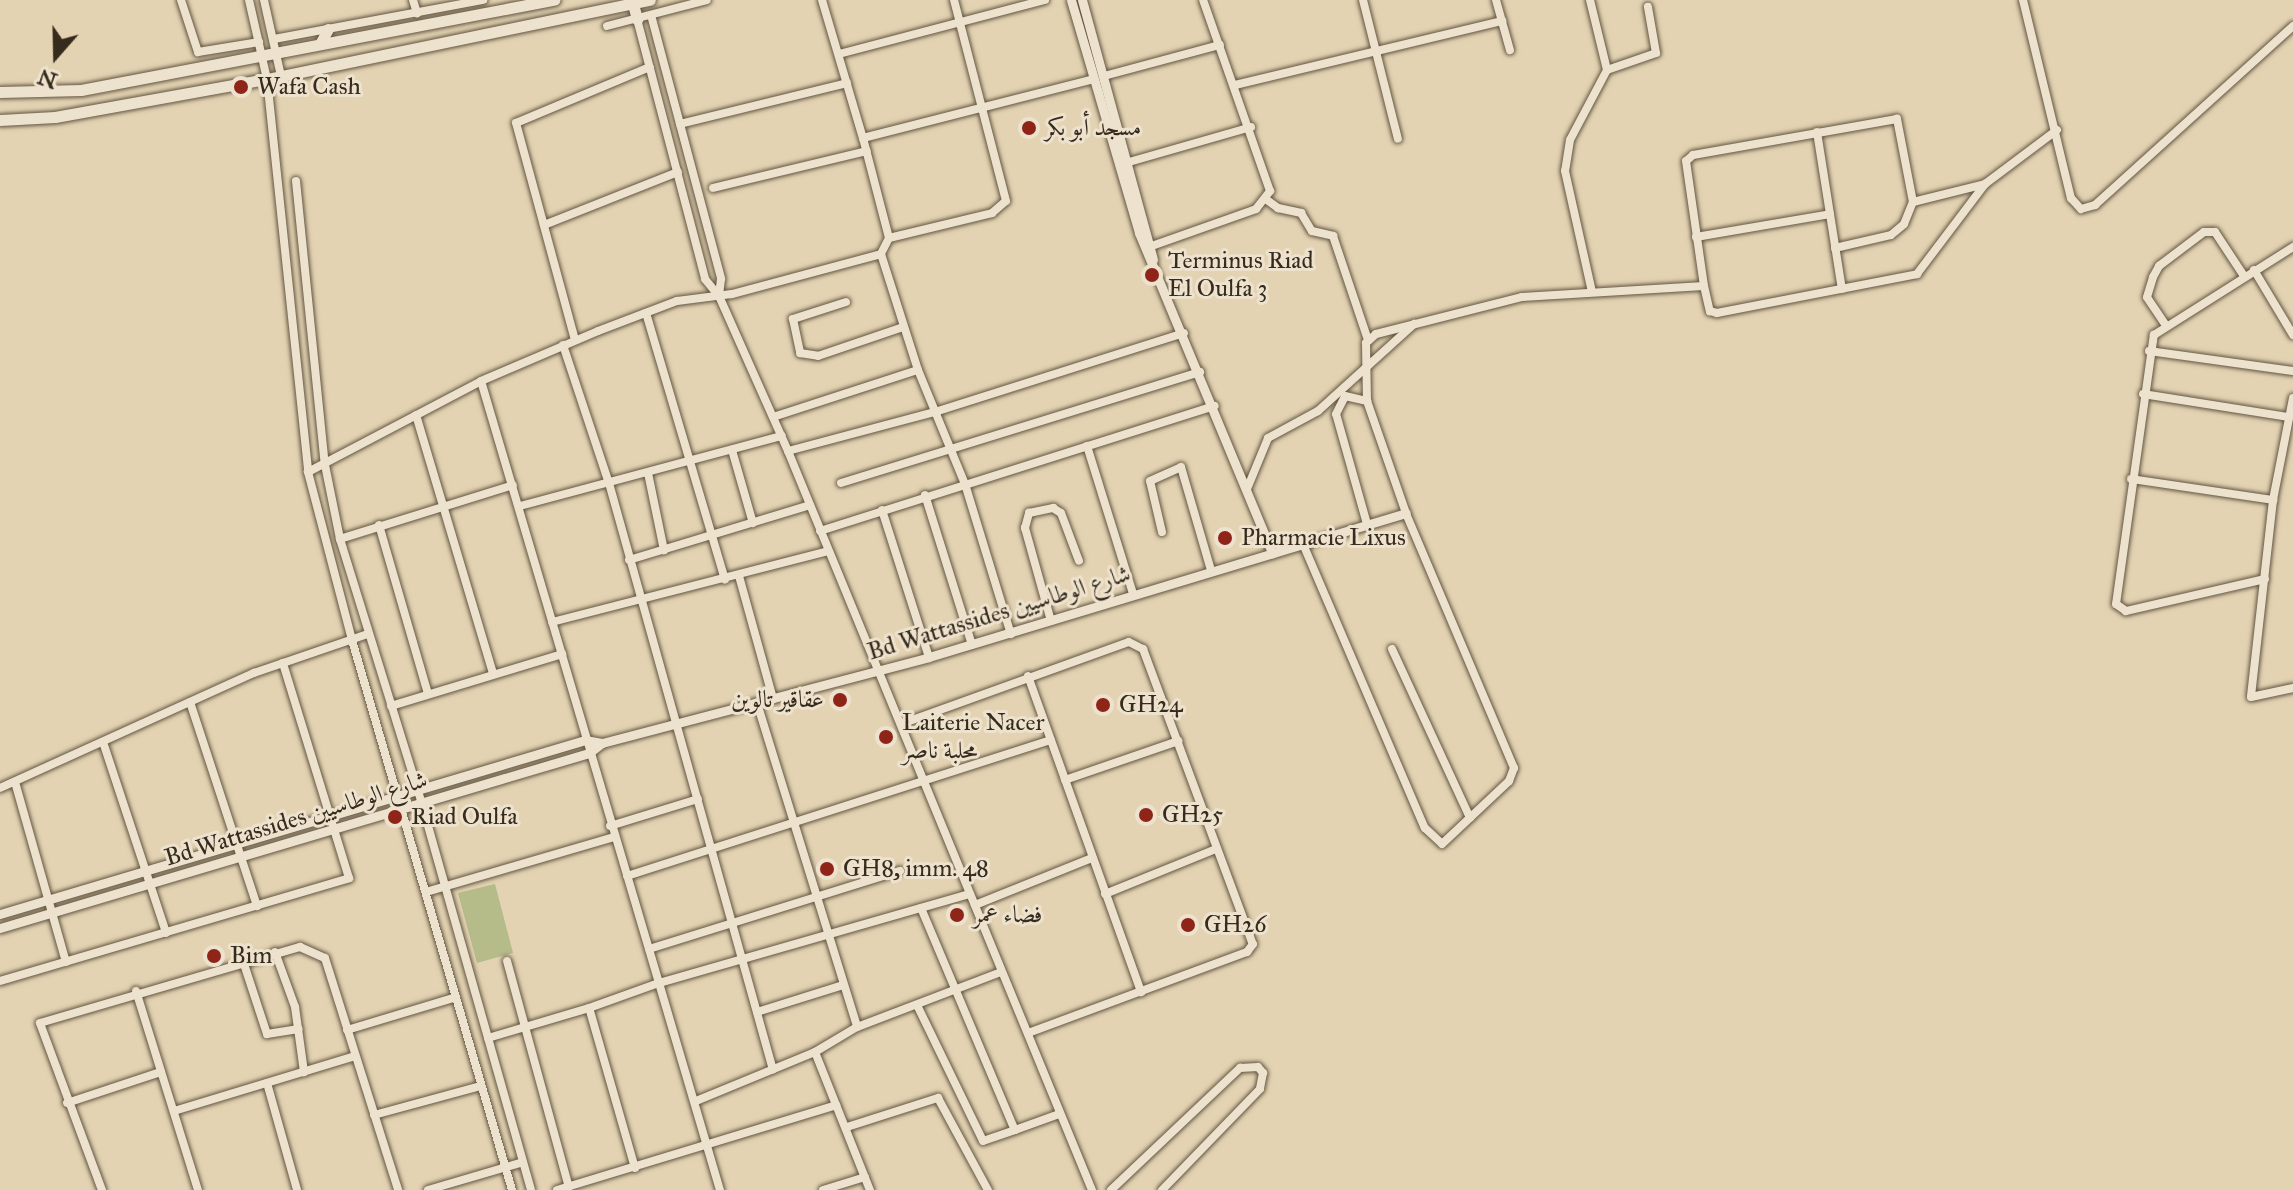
<!DOCTYPE html>
<meta charset="utf-8">
<style>
body{margin:0}
#map{position:relative;width:2293px;height:1190px;overflow:hidden;background:#e3d3b2;font-family:"IM FELL Great Primer",Amiri,serif}
div>[style]{position:absolute}
[style*='--x']{left:calc(var(--x)*1px);top:calc(var(--y)*1px);width:calc(var(--w)*1px);rotate:calc(var(--a)*1deg)}
.green>*{inset:0;background:#b6bb8a}
.roads{filter:drop-shadow(0 0 2px #625542) drop-shadow(0 0 2px #625542)}
.minor>*{height:8px;margin:-4px;padding:0 4px;transform-origin:4px;border-radius:4px;background:#ede2cd}
.tertiary>*{height:9px;margin:-4.5px;padding:0 4.5px;transform-origin:4.5px;border-radius:4.5px;background:#ede2cd}
.secondary>*{height:11px;margin:-5.5px;padding:0 5.5px;transform-origin:5.5px;border-radius:5.5px;background:#ede2cd}
.dots>*{width:22px;height:22px;translate:-50% -50%;box-sizing:border-box;border:4px solid #ede2cd;border-radius:50%}
span{translate:-50% -50%;white-space:nowrap;text-align:center;line-height:1.15;-webkit-text-stroke:6px #ede2cd;paint-order:stroke}
.poi-label{font-size:24px;color:#372b1d}
.left{translate:0 -50%;text-align:left}
.right{translate:-100% -50%;text-align:right}
.street-label{font-size:24px;color:#372b1d}
.north{position:absolute;left:16px;top:16px;width:80px;height:80px;-webkit-text-stroke:6px #ede2cd;paint-order:stroke;rotate:200deg;font-size:22px;font-weight:700;line-height:32px;text-align:center;color:#372b1d}
.north::after{content:'';display:block;margin:auto;width:28px;height:36px;background:#372b1d;clip-path:polygon(50% 0,100% 100%,50% 72%,0 100%)}
</style>
<div id="map">
<div class="green">
<div style="clip-path:polygon(495px 884px,513px 953px,477px 963px,458px 893px)"></div>
</div>
<div class="roads">
<div class="minor">
<div style="--x:181;--y:0;--w:55;--a:71.9"></div>
<div style="--x:198;--y:52;--w:62;--a:-9.3"></div>
<div style="--x:249;--y:0;--w:81;--a:77.2"></div>
<div style="--x:267;--y:79;--w:395;--a:84"></div>
<div style="--x:308;--y:472;--w:174;--a:75.3"></div>
<div style="--x:352;--y:640;--w:573;--a:73.78"></div>
<div style="--x:264;--y:0;--w:78;--a:77.4"></div>
<div style="--x:413;--y:0;--w:14;--a:73"></div>
<div style="--x:822;--y:0;--w:144;--a:73.5"></div>
<div style="--x:863;--y:138;--w:238;--a:-14.3"></div>
<div style="--x:1363;--y:0;--w:143;--a:75.9"></div>
<div style="--x:1496;--y:0;--w:52;--a:74.4"></div>
<div style="--x:1590;--y:0;--w:72;--a:76.3"></div>
<div style="--x:1607;--y:70;--w:79;--a:117.9"></div>
<div style="--x:1570;--y:140;--w:31;--a:99"></div>
<div style="--x:1565;--y:171;--w:124;--a:77.4"></div>
<div style="--x:2023;--y:0;--w:204;--a:76.4"></div>
<div style="--x:2071;--y:198;--w:15;--a:48"></div>
<div style="--x:2081;--y:209;--w:15;--a:-16"></div>
<div style="--x:2095;--y:205;--w:267;--a:-42.1"></div>
<div style="--x:651;--y:15;--w:273;--a:75.1"></div>
<div style="--x:721;--y:279;--w:17;--a:97"></div>
<div style="--x:637;--y:19;--w:269;--a:75.3"></div>
<div style="--x:705;--y:279;--w:22;--a:51"></div>
<div style="--x:719;--y:296;--w:170;--a:66"></div>
<div style="--x:788;--y:451;--w:799;--a:67.64"></div>
<div style="--x:607;--y:26;--w:103;--a:-14.6"></div>
<div style="--x:274;--y:39;--w:213;--a:-10.6"></div>
<div style="--x:839;--y:54;--w:213;--a:-14.7"></div>
<div style="--x:1607;--y:70;--w:52;--a:-19.1"></div>
<div style="--x:1656;--y:53;--w:47;--a:-99.9"></div>
<div style="--x:1104;--y:76;--w:120;--a:-15"></div>
<div style="--x:1235;--y:85;--w:275;--a:-13.5"></div>
<div style="--x:680;--y:124;--w:172;--a:-13.8"></div>
<div style="--x:1817;--y:132;--w:159;--a:81"></div>
<div style="--x:863;--y:138;--w:103;--a:75.4"></div>
<div style="--x:889;--y:238;--w:18;--a:117"></div>
<div style="--x:881;--y:254;--w:122;--a:72.3"></div>
<div style="--x:918;--y:370;--w:123;--a:67.6"></div>
<div style="--x:965;--y:484;--w:157;--a:73"></div>
<div style="--x:1129;--y:162;--w:127;--a:-16"></div>
<div style="--x:296;--y:181;--w:285;--a:84.2"></div>
<div style="--x:325;--y:465;--w:76;--a:78.5"></div>
<div style="--x:340;--y:539;--w:274;--a:72.8"></div>
<div style="--x:421;--y:801;--w:404;--a:74.2"></div>
<div style="--x:713;--y:188;--w:158;--a:-13.5"></div>
<div style="--x:1267;--y:200;--w:14;--a:36"></div>
<div style="--x:1278;--y:208;--w:24;--a:12"></div>
<div style="--x:1301;--y:213;--w:21;--a:59"></div>
<div style="--x:1312;--y:231;--w:22;--a:13"></div>
<div style="--x:1333;--y:236;--w:110;--a:71.4"></div>
<div style="--x:1913;--y:202;--w:74;--a:-14"></div>
<div style="--x:1985;--y:184;--w:90;--a:-36.9"></div>
<div style="--x:544;--y:225;--w:144;--a:-21.6"></div>
<div style="--x:1696;--y:237;--w:136;--a:-9.7"></div>
<div style="--x:889;--y:238;--w:106;--a:-13.6"></div>
<div style="--x:992;--y:213;--w:18;--a:-41"></div>
<div style="--x:1006;--y:201;--w:208;--a:-104.5"></div>
<div style="--x:1146;--y:248;--w:117;--a:-19.5"></div>
<div style="--x:1256;--y:209;--w:23;--a:-52"></div>
<div style="--x:1270;--y:191;--w:202;--a:-109.3"></div>
<div style="--x:1835;--y:248;--w:57;--a:-13.1"></div>
<div style="--x:1891;--y:235;--w:17;--a:-40"></div>
<div style="--x:1904;--y:224;--w:24;--a:-68"></div>
<div style="--x:1913;--y:202;--w:85;--a:-100.9"></div>
<div style="--x:1897;--y:119;--w:207;--a:170"></div>
<div style="--x:1693;--y:155;--w:9;--a:139"></div>
<div style="--x:1686;--y:161;--w:126;--a:81.8"></div>
<div style="--x:1704;--y:286;--w:26;--a:77"></div>
<div style="--x:1710;--y:311;--w:7;--a:16"></div>
<div style="--x:1717;--y:313;--w:204;--a:-11"></div>
<div style="--x:1917;--y:274;--w:113;--a:-52.9"></div>
<div style="--x:2254;--y:270;--w:76;--a:59"></div>
<div style="--x:846;--y:302;--w:56;--a:162.2"></div>
<div style="--x:793;--y:319;--w:35;--a:78"></div>
<div style="--x:800;--y:353;--w:18;--a:9"></div>
<div style="--x:818;--y:356;--w:90;--a:-18.8"></div>
<div style="--x:646;--y:313;--w:278;--a:73.5"></div>
<div style="--x:2165;--y:324;--w:32;--a:-124"></div>
<div style="--x:2147;--y:297;--w:21;--a:-73"></div>
<div style="--x:2153;--y:277;--w:13;--a:-61"></div>
<div style="--x:2159;--y:266;--w:56;--a:-37.1"></div>
<div style="--x:2204;--y:232;--w:11;--a:0"></div>
<div style="--x:2215;--y:232;--w:53;--a:56.6"></div>
<div style="--x:575;--y:340;--w:225;--a:-105.2"></div>
<div style="--x:516;--y:123;--w:145;--a:-22.7"></div>
<div style="--x:563;--y:345;--w:145;--a:71.6"></div>
<div style="--x:609;--y:483;--w:609;--a:74.39"></div>
<div style="--x:2149;--y:351;--w:145;--a:7.9"></div>
<div style="--x:481;--y:381;--w:628;--a:73.53"></div>
<div style="--x:659;--y:983;--w:323;--a:-16"></div>
<div style="--x:2143;--y:394;--w:148;--a:9"></div>
<div style="--x:2293;--y:398;--w:104;--a:101.1"></div>
<div style="--x:2273;--y:500;--w:198;--a:96.4"></div>
<div style="--x:2251;--y:697;--w:43;--a:-12.1"></div>
<div style="--x:416;--y:415;--w:270;--a:73.4"></div>
<div style="--x:773;--y:417;--w:152;--a:-18"></div>
<div style="--x:1087;--y:446;--w:155;--a:72.7"></div>
<div style="--x:732;--y:450;--w:76;--a:74"></div>
<div style="--x:788;--y:451;--w:155;--a:-14.9"></div>
<div style="--x:938;--y:411;--w:258;--a:-17.6"></div>
<div style="--x:308;--y:472;--w:195;--a:-27.7"></div>
<div style="--x:481;--y:381;--w:127;--a:-23.1"></div>
<div style="--x:598;--y:331;--w:85;--a:-20.8"></div>
<div style="--x:677;--y:301;--w:55;--a:-7.3"></div>
<div style="--x:732;--y:294;--w:154;--a:-15"></div>
<div style="--x:648;--y:473;--w:79;--a:78.3"></div>
<div style="--x:2131;--y:479;--w:144;--a:8.4"></div>
<div style="--x:841;--y:483;--w:376;--a:-17.2"></div>
<div style="--x:1247;--y:489;--w:55;--a:-67.6"></div>
<div style="--x:1268;--y:438;--w:57;--a:-28.4"></div>
<div style="--x:1318;--y:411;--w:130;--a:-42.2"></div>
<div style="--x:925;--y:495;--w:157;--a:72.6"></div>
<div style="--x:520;--y:506;--w:271;--a:-15"></div>
<div style="--x:882;--y:510;--w:154;--a:72.3"></div>
<div style="--x:1367;--y:524;--w:114;--a:-105.7"></div>
<div style="--x:1336;--y:414;--w:20;--a:-63"></div>
<div style="--x:1345;--y:396;--w:23;--a:13"></div>
<div style="--x:379;--y:525;--w:176;--a:73.8"></div>
<div style="--x:820;--y:531;--w:414;--a:-17.6"></div>
<div style="--x:1162;--y:532;--w:52;--a:-103.2"></div>
<div style="--x:1150;--y:481;--w:34;--a:-24"></div>
<div style="--x:1181;--y:467;--w:107;--a:73.8"></div>
<div style="--x:340;--y:539;--w:181;--a:-17.3"></div>
<div style="--x:1303;--y:544;--w:309;--a:66.8"></div>
<div style="--x:1425;--y:828;--w:23;--a:43"></div>
<div style="--x:1442;--y:844;--w:92;--a:-43.2"></div>
<div style="--x:1509;--y:781;--w:14;--a:-69"></div>
<div style="--x:1514;--y:768;--w:277;--a:-113"></div>
<div style="--x:1406;--y:513;--w:119;--a:-109.2"></div>
<div style="--x:1367;--y:401;--w:58;--a:-91"></div>
<div style="--x:1366;--y:343;--w:13;--a:-42"></div>
<div style="--x:1376;--y:334;--w:151;--a:-14.2"></div>
<div style="--x:1522;--y:297;--w:182;--a:-3.5"></div>
<div style="--x:629;--y:560;--w:189;--a:-16.9"></div>
<div style="--x:739;--y:576;--w:128;--a:74.5"></div>
<div style="--x:2265;--y:579;--w:143;--a:167"></div>
<div style="--x:2126;--y:611;--w:12;--a:-145"></div>
<div style="--x:2116;--y:604;--w:272;--a:-82"></div>
<div style="--x:2154;--y:335;--w:165;--a:-32.3"></div>
<div style="--x:1051;--y:621;--w:97;--a:-105.6"></div>
<div style="--x:1025;--y:528;--w:16;--a:-75"></div>
<div style="--x:1029;--y:513;--w:25;--a:-12"></div>
<div style="--x:1053;--y:508;--w:9;--a:32"></div>
<div style="--x:1061;--y:513;--w:51;--a:69.4"></div>
<div style="--x:552;--y:622;--w:285;--a:-14.4"></div>
<div style="--x:1392;--y:649;--w:186;--a:65.2"></div>
<div style="--x:1028;--y:676;--w:336;--a:70.3"></div>
<div style="--x:190;--y:702;--w:215;--a:71.8"></div>
<div style="--x:757;--y:703;--w:339;--a:72.8"></div>
<div style="--x:391;--y:706;--w:179;--a:-16.9"></div>
<div style="--x:901;--y:724;--w:242;--a:-19.8"></div>
<div style="--x:1129;--y:642;--w:16;--a:27"></div>
<div style="--x:1143;--y:649;--w:315;--a:69.6"></div>
<div style="--x:1253;--y:944;--w:10;--a:127"></div>
<div style="--x:1247;--y:952;--w:233;--a:159.7"></div>
<div style="--x:103;--y:742;--w:201;--a:71.7"></div>
<div style="--x:1065;--y:780;--w:120;--a:-19"></div>
<div style="--x:15;--y:782;--w:187;--a:74.2"></div>
<div style="--x:0;--y:788;--w:279;--a:-24.4"></div>
<div style="--x:254;--y:673;--w:120;--a:-18.9"></div>
<div style="--x:610;--y:826;--w:92;--a:-17.1"></div>
<div style="--x:627;--y:876;--w:445;--a:-17.8"></div>
<div style="--x:426;--y:892;--w:196;--a:-16.3"></div>
<div style="--x:1105;--y:894;--w:120;--a:-22.1"></div>
<div style="--x:975;--y:905;--w:126;--a:-21.9"></div>
<div style="--x:921;--y:908;--w:241;--a:67.1"></div>
<div style="--x:1015;--y:1130;--w:47;--a:-20"></div>
<div style="--x:649;--y:949;--w:263;--a:-17.3"></div>
<div style="--x:275;--y:952;--w:59;--a:70"></div>
<div style="--x:295;--y:1007;--w:66;--a:82.1"></div>
<div style="--x:243;--y:961;--w:77;--a:71.8"></div>
<div style="--x:267;--y:1034;--w:32;--a:-9"></div>
<div style="--x:507;--y:961;--w:234;--a:74.7"></div>
<div style="--x:0;--y:981;--w:364;--a:-16.4"></div>
<div style="--x:349;--y:878;--w:225;--a:-107.1"></div>
<div style="--x:136;--y:991;--w:208;--a:72.7"></div>
<div style="--x:917;--y:1005;--w:151;--a:64.1"></div>
<div style="--x:983;--y:1141;--w:34;--a:-19"></div>
<div style="--x:757;--y:1012;--w:90;--a:-17.4"></div>
<div style="--x:347;--y:1030;--w:114;--a:-16.8"></div>
<div style="--x:488;--y:1038;--w:105;--a:-16.5"></div>
<div style="--x:815;--y:1052;--w:149;--a:68.3"></div>
<div style="--x:267;--y:1083;--w:111;--a:74.3"></div>
<div style="--x:696;--y:1101;--w:129;--a:-22.4"></div>
<div style="--x:815;--y:1052;--w:49;--a:-30.8"></div>
<div style="--x:857;--y:1027;--w:154;--a:-20.9"></div>
<div style="--x:67;--y:1103;--w:99;--a:-18.3"></div>
<div style="--x:174;--y:1111;--w:189;--a:-16.9"></div>
<div style="--x:374;--y:1115;--w:111;--a:-15.2"></div>
<div style="--x:847;--y:1127;--w:96;--a:-17.7"></div>
<div style="--x:938;--y:1098;--w:105;--a:61.5"></div>
<div style="--x:635;--y:1168;--w:166;--a:-106"></div>
<div style="--x:589;--y:1008;--w:74;--a:-19.7"></div>
<div style="--x:659;--y:983;--w:216;--a:73.6"></div>
<div style="--x:102;--y:1190;--w:178;--a:-110.4"></div>
<div style="--x:40;--y:1023;--w:271;--a:-16.3"></div>
<div style="--x:300;--y:947;--w:27;--a:24"></div>
<div style="--x:325;--y:958;--w:243;--a:72.5"></div>
<div style="--x:428;--y:1190;--w:99;--a:-16.4"></div>
<div style="--x:557;--y:1190;--w:292;--a:-16.9"></div>
<div style="--x:823;--y:1190;--w:44;--a:-17.2"></div>
<div style="--x:1111;--y:1190;--w:178;--a:-43.4"></div>
<div style="--x:1240;--y:1068;--w:18;--a:-3"></div>
<div style="--x:1258;--y:1067;--w:8;--a:50"></div>
<div style="--x:1263;--y:1073;--w:16;--a:101"></div>
<div style="--x:1260;--y:1089;--w:141;--a:134.1"></div>
</div>
<div class="tertiary">
<div style="--x:1071;--y:0;--w:243;--a:73.7"></div>
<div style="--x:1139;--y:233;--w:347;--a:67.4"></div>
<div style="--x:1082;--y:0;--w:269;--a:74.7"></div>
<div style="--x:0;--y:914;--w:610;--a:-16.56"></div>
<div style="--x:585;--y:740;--w:17;--a:10"></div>
<div style="--x:602;--y:743;--w:338;--a:-14.7"></div>
<div style="--x:929;--y:657;--w:498;--a:-16.8"></div>
<div style="--x:0;--y:928;--w:614;--a:-16.55"></div>
<div style="--x:589;--y:753;--w:16;--a:-38"></div>
</div>
<div class="secondary">
<div style="--x:633;--y:4;--w:16;--a:75"></div>
<div style="--x:320;--y:44;--w:17;--a:-62"></div>
<div style="--x:0;--y:92;--w:81;--a:-1.4"></div>
<div style="--x:81;--y:90;--w:482;--a:-10.8"></div>
<div style="--x:0;--y:120;--w:55;--a:-3.1"></div>
<div style="--x:55;--y:117;--w:215;--a:-10.2"></div>
<div style="--x:267;--y:79;--w:391;--a:-11.7"></div>
</div>
</div>
<div class="dots">
<div style="left:241px;top:87px;background:#8f2418"></div>
<div style="left:1029px;top:128px;background:#8f2418"></div>
<div style="left:1152px;top:275px;background:#8f2418"></div>
<div style="left:1225px;top:538px;background:#8f2418"></div>
<div style="left:840px;top:700px;background:#8f2418"></div>
<div style="left:1103px;top:705px;background:#8f2418"></div>
<div style="left:886px;top:737px;background:#8f2418"></div>
<div style="left:1146px;top:815px;background:#8f2418"></div>
<div style="left:395px;top:817px;background:#8f2418"></div>
<div style="left:827px;top:869px;background:#8f2418"></div>
<div style="left:957px;top:915px;background:#8f2418"></div>
<div style="left:1188px;top:925px;background:#8f2418"></div>
<div style="left:214px;top:956px;background:#8f2418"></div>
</div>
<div class="poi-label">
<span class="left" style="left:257px;top:87px">Wafa Cash</span>
<span class="left" style="left:1045px;top:128px">مسجد أبو بكر</span>
<span class="left" style="left:1168px;top:275px">Terminus Riad<br>El Oulfa 3</span>
<span class="left" style="left:1241px;top:538px">Pharmacie Lixus</span>
<span class="right" style="left:824px;top:700px">عقاقير تالوين</span>
<span class="left" style="left:1119px;top:705px">GH24</span>
<span class="left" style="left:902px;top:737px">Laiterie Nacer<br>محلبة ناصر</span>
<span class="left" style="left:1162px;top:815px">GH25</span>
<span class="left" style="left:411px;top:817px">Riad Oulfa</span>
<span class="left" style="left:843px;top:869px">GH8, imm. 48</span>
<span class="left" style="left:973px;top:915px">فضاء عمر</span>
<span class="left" style="left:1204px;top:925px">GH26</span>
<span class="left" style="left:230px;top:956px">Bim</span>
</div>
<div class="street-label">
<span style="left:999px;top:613px;rotate:-17deg">Bd Wattassides شارع الوطاسيين</span>
<span style="left:296px;top:819px;rotate:-17deg">Bd Wattassides شارع الوطاسيين</span>
</div>
<div class="north">N</div>
</div>
